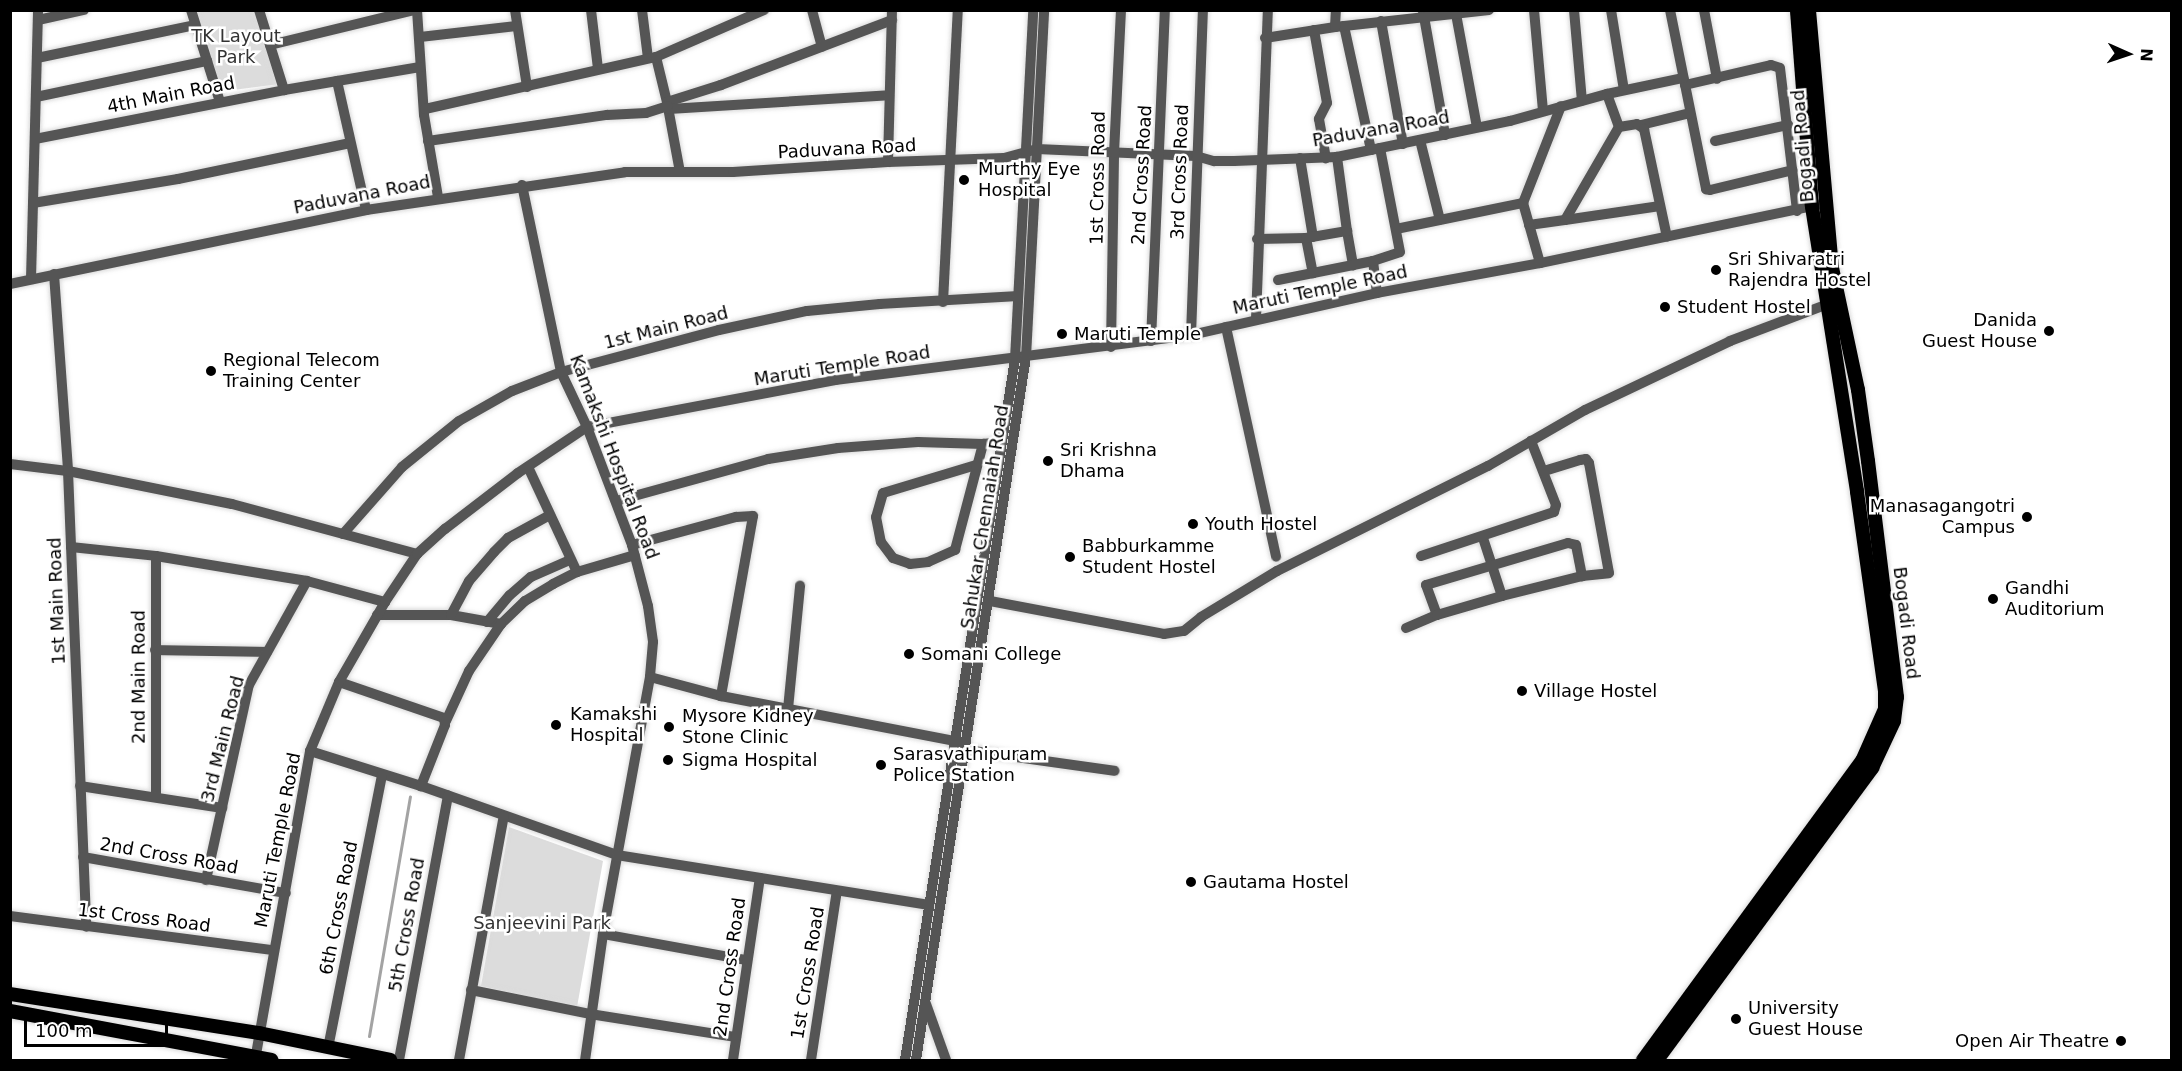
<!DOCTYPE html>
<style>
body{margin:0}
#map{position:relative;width:2182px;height:1071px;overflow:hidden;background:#fff;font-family:"DejaVu Sans",sans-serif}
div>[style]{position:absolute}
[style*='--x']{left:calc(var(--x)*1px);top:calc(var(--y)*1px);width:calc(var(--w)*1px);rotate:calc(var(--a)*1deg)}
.green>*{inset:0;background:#dcdcdc}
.stream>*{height:3px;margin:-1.5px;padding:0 1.5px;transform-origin:1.5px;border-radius:1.5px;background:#a3a3a3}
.roads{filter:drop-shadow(0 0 2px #dbdbdb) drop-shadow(0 0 2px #dbdbdb)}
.minor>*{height:10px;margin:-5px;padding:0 5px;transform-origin:5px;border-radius:5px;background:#555}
.major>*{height:14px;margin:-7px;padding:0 7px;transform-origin:7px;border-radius:7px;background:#000}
.dots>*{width:16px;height:16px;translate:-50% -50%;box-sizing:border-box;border:3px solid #fff;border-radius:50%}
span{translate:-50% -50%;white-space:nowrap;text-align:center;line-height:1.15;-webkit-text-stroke:5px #fff;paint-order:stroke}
.park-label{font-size:18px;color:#333}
.street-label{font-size:18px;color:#000}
.poi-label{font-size:18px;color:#000}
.left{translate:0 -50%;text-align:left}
.right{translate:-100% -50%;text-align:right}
.frame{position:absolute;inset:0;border:12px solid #000;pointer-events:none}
.north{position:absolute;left:2098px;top:24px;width:60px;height:60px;-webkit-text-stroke:4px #fff;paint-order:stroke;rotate:93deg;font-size:16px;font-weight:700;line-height:24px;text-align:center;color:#000}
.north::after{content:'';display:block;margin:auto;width:21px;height:27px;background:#000;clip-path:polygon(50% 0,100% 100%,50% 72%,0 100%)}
.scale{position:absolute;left:24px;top:1020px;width:144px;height:27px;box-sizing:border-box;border:3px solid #000;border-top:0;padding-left:8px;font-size:18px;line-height:21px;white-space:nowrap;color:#000;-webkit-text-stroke:4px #fff;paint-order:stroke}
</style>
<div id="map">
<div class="green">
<div style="clip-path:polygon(193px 11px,257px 11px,280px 84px,218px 92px)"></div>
<div style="clip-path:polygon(509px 827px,603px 861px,577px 1007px,481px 986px)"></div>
</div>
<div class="stream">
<div style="--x:369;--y:1036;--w:243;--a:-80.3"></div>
</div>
<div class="roads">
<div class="minor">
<div style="--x:191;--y:10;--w:96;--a:72.5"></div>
<div style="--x:259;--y:10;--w:84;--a:72.6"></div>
<div style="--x:417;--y:10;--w:105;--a:86.2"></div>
<div style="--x:424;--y:115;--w:83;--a:80.3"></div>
<div style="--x:515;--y:10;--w:78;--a:81.1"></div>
<div style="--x:591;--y:10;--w:59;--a:83.2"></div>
<div style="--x:642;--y:10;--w:48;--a:82.9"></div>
<div style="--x:812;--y:10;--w:38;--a:75"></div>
<div style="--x:1534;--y:10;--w:101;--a:84.9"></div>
<div style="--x:1574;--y:10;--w:91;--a:85"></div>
<div style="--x:1611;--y:10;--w:81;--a:80.8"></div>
<div style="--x:1670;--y:10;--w:183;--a:78.6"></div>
<div style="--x:1706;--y:189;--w:4;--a:14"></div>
<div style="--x:1710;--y:190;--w:85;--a:-13.5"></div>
<div style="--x:1704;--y:10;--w:70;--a:79.3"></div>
<div style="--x:1423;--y:11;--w:126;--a:79.9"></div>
<div style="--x:1456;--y:14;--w:115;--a:79.5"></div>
<div style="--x:38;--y:20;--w:47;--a:-12.3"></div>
<div style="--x:1381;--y:21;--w:125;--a:79.9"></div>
<div style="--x:1344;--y:26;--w:127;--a:77.7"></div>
<div style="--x:1335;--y:27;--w:155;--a:-6.3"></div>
<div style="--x:1314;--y:30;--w:74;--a:79.9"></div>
<div style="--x:1327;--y:103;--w:18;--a:117"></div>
<div style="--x:1319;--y:119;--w:40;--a:80"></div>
<div style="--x:420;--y:37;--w:97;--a:-6.5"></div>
<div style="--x:1265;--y:38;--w:71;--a:-8.9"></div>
<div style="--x:1335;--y:27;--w:17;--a:-87"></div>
<div style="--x:270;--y:45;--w:149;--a:-13.6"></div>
<div style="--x:656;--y:57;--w:46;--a:76.3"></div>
<div style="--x:667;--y:102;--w:71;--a:79.5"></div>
<div style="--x:37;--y:58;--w:161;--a:-11.8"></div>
<div style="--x:337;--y:81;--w:132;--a:77.3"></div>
<div style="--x:1685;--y:85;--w:88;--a:-13.1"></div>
<div style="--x:1771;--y:65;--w:9;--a:18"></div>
<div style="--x:1780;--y:68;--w:144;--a:83.2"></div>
<div style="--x:36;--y:97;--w:175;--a:-11.9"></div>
<div style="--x:667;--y:102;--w:57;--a:-17.5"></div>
<div style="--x:721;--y:85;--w:183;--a:-20.8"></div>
<div style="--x:425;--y:109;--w:237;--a:-12.7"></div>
<div style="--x:656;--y:57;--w:118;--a:-23.5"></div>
<div style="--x:669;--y:109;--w:220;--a:-3.6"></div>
<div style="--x:1641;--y:125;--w:50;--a:-13.8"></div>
<div style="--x:1619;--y:127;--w:18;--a:-9"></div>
<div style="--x:1637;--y:124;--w:9;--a:36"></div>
<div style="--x:1644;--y:129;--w:110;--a:78"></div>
<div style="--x:35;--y:139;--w:254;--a:-11.1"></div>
<div style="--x:284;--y:90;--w:138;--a:-9.6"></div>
<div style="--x:1420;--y:140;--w:82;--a:76"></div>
<div style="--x:428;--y:141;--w:181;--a:-8.3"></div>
<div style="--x:607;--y:115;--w:39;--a:-3"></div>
<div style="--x:646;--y:113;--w:23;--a:-18"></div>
<div style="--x:1715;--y:141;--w:75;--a:-12.4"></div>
<div style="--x:1300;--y:158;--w:80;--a:80.7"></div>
<div style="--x:888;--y:162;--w:152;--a:-88.5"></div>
<div style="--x:522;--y:185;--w:191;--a:78.2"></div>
<div style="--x:561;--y:372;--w:61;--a:64.7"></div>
<div style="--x:587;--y:427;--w:126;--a:69.1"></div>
<div style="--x:632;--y:545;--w:63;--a:75.3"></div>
<div style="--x:648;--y:606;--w:36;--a:82"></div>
<div style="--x:653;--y:642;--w:35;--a:95"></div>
<div style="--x:650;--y:677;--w:261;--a:100.4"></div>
<div style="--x:603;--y:934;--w:127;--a:98.1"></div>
<div style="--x:33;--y:203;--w:147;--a:-9.4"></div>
<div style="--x:178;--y:179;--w:176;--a:-11.8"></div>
<div style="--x:1565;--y:220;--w:96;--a:-8.4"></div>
<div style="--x:1529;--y:225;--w:36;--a:-8"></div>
<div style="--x:1565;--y:220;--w:108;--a:-59.9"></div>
<div style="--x:1619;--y:127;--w:35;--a:-110"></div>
<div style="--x:1396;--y:229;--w:130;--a:-11.6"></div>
<div style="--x:1347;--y:231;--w:35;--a:80"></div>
<div style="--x:1306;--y:238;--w:36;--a:79"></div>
<div style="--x:1257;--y:239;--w:49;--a:-1.2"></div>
<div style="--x:1306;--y:238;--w:42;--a:-9.7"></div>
<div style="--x:1347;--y:231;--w:75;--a:-97.7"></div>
<div style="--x:1373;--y:261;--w:32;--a:83"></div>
<div style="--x:1540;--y:263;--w:62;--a:-105.8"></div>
<div style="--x:1523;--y:203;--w:104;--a:-68.6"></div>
<div style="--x:54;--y:274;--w:197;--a:85.9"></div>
<div style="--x:68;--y:471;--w:456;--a:87.7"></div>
<div style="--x:31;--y:279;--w:269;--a:-88.5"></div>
<div style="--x:1278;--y:280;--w:97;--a:-11.3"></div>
<div style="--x:1373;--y:261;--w:28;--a:-18"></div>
<div style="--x:1400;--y:252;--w:106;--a:-100.9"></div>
<div style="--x:10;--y:284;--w:364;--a:-11.7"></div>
<div style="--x:366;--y:210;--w:262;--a:-8.3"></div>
<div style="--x:625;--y:172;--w:108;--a:0"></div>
<div style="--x:733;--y:172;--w:155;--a:-3.7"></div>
<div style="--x:888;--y:162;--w:116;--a:-2"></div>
<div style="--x:1004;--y:158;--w:34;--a:-15"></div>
<div style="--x:1037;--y:149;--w:159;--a:2.5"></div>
<div style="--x:1196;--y:156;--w:19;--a:16"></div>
<div style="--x:1214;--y:161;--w:20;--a:0"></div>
<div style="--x:1234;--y:161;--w:103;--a:-2.2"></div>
<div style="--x:1337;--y:157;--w:177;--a:-11.8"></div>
<div style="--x:1510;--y:121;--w:101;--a:-15.6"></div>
<div style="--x:1607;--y:94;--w:78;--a:-11.9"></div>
<div style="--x:943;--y:302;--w:292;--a:-87.1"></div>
<div style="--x:1256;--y:319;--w:309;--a:-87.8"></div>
<div style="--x:1226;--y:327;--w:235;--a:77.7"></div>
<div style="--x:1191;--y:335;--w:325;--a:-87.9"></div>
<div style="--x:1151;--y:341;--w:331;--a:-87.6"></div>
<div style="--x:1111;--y:347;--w:194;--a:-89.1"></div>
<div style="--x:1114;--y:153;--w:143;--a:-87.2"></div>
<div style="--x:10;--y:464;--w:58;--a:6.9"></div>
<div style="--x:68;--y:471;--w:167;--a:11.4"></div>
<div style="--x:232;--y:504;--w:192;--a:15.1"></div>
<div style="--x:976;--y:465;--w:97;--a:163.2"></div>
<div style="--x:883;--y:493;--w:25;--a:106"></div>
<div style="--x:876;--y:517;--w:25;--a:79"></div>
<div style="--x:881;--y:542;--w:20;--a:53"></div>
<div style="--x:893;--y:558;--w:18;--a:19"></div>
<div style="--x:910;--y:564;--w:18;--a:-6"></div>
<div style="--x:928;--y:562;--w:30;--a:-24"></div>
<div style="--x:955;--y:550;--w:110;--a:-75.2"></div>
<div style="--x:983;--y:444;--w:19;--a:-6"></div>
<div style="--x:528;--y:467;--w:116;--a:65"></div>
<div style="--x:616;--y:501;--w:158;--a:-15.4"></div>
<div style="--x:768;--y:459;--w:71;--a:-8.9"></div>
<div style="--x:838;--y:448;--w:80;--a:-4.3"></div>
<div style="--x:918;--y:442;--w:65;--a:1.8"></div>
<div style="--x:343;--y:534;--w:89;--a:-48.6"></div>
<div style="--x:402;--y:467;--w:73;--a:-38.9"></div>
<div style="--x:459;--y:421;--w:61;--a:-29.5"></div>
<div style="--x:512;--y:391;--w:53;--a:-21.2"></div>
<div style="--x:561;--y:372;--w:163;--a:-14.9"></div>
<div style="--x:719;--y:330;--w:90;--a:-12.2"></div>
<div style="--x:807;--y:311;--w:73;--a:-5.5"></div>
<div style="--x:880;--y:304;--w:138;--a:-3.3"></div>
<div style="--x:1483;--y:538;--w:61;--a:71.9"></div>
<div style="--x:632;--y:545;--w:108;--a:-15.1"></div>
<div style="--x:736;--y:517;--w:17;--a:-3"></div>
<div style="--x:753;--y:516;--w:183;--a:100.1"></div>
<div style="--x:71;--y:547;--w:85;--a:6"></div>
<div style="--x:156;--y:556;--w:153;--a:9.4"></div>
<div style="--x:307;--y:581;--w:81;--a:15.1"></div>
<div style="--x:156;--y:556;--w:241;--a:90"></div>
<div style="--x:1421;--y:556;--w:140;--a:-18.3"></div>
<div style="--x:1554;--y:512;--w:7;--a:-74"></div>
<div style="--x:1556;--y:505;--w:69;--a:-111.3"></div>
<div style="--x:990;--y:601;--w:177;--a:10.7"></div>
<div style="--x:1164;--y:634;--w:20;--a:-9"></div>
<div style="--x:1184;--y:631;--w:22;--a:-39"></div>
<div style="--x:1201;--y:617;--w:89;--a:-31.2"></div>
<div style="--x:1277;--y:571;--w:236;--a:-26.5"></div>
<div style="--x:1488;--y:466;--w:112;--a:-30"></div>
<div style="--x:1585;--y:410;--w:161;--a:-25.4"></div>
<div style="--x:1730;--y:341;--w:105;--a:-20.7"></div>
<div style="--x:377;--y:615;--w:74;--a:0"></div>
<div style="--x:451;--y:615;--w:51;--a:10.2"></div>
<div style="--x:501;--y:624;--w:33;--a:-44"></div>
<div style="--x:525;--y:601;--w:33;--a:-31"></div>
<div style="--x:553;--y:584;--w:27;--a:-27"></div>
<div style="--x:577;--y:572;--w:60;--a:-16.3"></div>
<div style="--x:451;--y:615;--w:38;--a:-62"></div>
<div style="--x:469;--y:581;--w:38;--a:-49"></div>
<div style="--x:494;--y:552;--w:20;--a:-45"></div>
<div style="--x:508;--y:538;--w:46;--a:-28.8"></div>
<div style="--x:1437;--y:615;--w:32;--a:-110"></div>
<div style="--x:1426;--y:585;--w:148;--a:-16.5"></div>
<div style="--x:1568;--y:543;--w:8;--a:14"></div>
<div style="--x:1576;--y:545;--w:32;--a:79"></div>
<div style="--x:487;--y:622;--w:35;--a:-50"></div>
<div style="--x:510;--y:595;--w:28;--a:-41"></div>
<div style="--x:531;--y:577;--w:43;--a:-23.6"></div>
<div style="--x:1406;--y:628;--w:34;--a:-23"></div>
<div style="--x:1437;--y:615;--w:68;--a:-16.3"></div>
<div style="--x:1502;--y:596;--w:82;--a:-14"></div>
<div style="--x:1582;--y:576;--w:27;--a:-6"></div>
<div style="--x:1609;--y:573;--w:112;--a:-100.3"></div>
<div style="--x:1589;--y:463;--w:5;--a:-127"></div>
<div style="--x:1586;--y:459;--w:6;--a:171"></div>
<div style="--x:1580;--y:460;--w:38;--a:163"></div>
<div style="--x:155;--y:650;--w:112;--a:1"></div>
<div style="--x:650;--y:677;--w:73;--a:15"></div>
<div style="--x:721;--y:696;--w:244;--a:10.9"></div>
<div style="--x:339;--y:682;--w:111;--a:18.9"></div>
<div style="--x:444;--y:718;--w:7;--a:82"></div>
<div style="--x:445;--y:725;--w:66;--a:111.5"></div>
<div style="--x:788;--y:709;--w:124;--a:-84.4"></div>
<div style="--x:446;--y:721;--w:55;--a:-65.3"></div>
<div style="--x:469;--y:671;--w:57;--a:-55.8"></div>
<div style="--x:966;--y:750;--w:150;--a:8"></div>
<div style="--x:310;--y:751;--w:116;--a:17.5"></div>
<div style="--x:421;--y:786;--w:208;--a:19.4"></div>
<div style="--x:617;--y:855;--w:316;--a:9.1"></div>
<div style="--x:80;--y:786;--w:144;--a:8.8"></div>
<div style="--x:83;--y:857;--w:206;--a:10.1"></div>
<div style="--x:206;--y:880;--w:200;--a:-77.6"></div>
<div style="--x:249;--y:685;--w:119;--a:-60.9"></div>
<div style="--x:10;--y:916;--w:265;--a:7.4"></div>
<div style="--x:603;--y:934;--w:145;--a:10.3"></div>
<div style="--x:471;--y:990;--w:121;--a:11.4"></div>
<div style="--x:590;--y:1014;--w:148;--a:9"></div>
<div style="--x:926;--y:1004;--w:59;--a:70.3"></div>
<div style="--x:328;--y:1048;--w:278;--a:-78.8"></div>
<div style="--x:255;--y:1060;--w:314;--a:-79.9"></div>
<div style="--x:310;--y:751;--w:75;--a:-67.2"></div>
<div style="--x:339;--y:682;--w:92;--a:-60.1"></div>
<div style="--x:385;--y:602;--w:58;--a:-56.3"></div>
<div style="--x:417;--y:554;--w:38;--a:-42"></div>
<div style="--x:445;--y:529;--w:92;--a:-37.5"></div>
<div style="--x:518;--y:473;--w:83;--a:-33.7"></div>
<div style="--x:587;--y:427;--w:253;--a:-10.7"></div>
<div style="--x:836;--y:380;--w:358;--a:-7.2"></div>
<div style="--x:1191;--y:335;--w:191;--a:-12.7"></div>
<div style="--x:1377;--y:293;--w:166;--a:-10.4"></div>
<div style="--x:1540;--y:263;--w:284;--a:-11.8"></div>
<div style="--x:399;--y:1060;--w:269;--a:-79.5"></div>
<div style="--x:459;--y:1060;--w:248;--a:-79.6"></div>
<div style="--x:733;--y:1060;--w:184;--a:-81.6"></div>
<div style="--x:811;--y:1060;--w:171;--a:-81.3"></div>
<div style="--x:905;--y:1060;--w:710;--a:-81.08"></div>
<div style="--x:1015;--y:359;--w:349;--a:-87"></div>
<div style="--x:916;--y:1060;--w:712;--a:-81.11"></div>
<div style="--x:1026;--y:357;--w:347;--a:-87"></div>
</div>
<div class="major">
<div style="--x:10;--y:994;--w:252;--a:8.9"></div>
<div style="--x:259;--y:1033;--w:134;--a:11.6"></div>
<div style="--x:10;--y:1011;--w:266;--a:10.6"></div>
<div style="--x:1643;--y:1060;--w:371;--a:-53.8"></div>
<div style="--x:1862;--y:761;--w:57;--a:-66.1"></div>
<div style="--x:1885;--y:709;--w:18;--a:-90"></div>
<div style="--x:1885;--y:691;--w:202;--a:-98"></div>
<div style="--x:1857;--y:491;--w:289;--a:-99"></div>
<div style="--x:1812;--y:206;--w:197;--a:-94.4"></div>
<div style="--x:1657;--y:1060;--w:363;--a:-53.6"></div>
<div style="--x:1872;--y:768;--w:52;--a:-64.9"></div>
<div style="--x:1894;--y:721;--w:24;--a:-83"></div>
<div style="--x:1897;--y:697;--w:238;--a:-97"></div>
<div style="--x:1868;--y:461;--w:72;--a:-98"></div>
<div style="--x:1858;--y:390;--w:125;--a:-102"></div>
<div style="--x:1832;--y:268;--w:259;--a:-95.1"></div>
</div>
</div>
<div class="dots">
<div style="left:964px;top:180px;background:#000"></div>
<div style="left:1716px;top:270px;background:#000"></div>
<div style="left:1665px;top:307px;background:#000"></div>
<div style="left:2049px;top:331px;background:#000"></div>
<div style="left:1062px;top:334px;background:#000"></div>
<div style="left:211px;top:371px;background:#000"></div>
<div style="left:1048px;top:461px;background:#000"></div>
<div style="left:2027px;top:517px;background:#000"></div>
<div style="left:1193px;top:524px;background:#000"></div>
<div style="left:1070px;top:557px;background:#000"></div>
<div style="left:1993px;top:599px;background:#000"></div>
<div style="left:909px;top:654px;background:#000"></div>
<div style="left:1522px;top:691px;background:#000"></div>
<div style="left:556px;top:725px;background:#000"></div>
<div style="left:669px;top:727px;background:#000"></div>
<div style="left:668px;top:760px;background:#000"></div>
<div style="left:881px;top:765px;background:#000"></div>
<div style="left:1191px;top:882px;background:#000"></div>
<div style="left:1736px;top:1019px;background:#000"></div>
<div style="left:2121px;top:1041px;background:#000"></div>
</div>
<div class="park-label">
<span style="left:236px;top:47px">TK Layout<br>Park</span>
<span style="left:542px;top:923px">Sanjeevini Park</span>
</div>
<div class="street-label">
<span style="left:171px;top:95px;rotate:-11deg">4th Main Road</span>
<span style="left:1381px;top:129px;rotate:-10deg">Paduvana Road</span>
<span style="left:1803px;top:146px;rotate:-95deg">Bogadi Road</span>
<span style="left:847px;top:149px;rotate:-3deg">Paduvana Road</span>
<span style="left:1180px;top:172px;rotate:-88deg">3rd Cross Road</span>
<span style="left:1142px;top:175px;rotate:-87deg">2nd Cross Road</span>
<span style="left:1098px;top:178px;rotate:-89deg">1st Cross Road</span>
<span style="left:362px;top:195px;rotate:-11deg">Paduvana Road</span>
<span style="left:1320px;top:290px;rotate:-12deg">Maruti Temple Road</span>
<span style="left:666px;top:328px;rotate:-14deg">1st Main Road</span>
<span style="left:842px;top:366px;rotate:-9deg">Maruti Temple Road</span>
<span style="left:614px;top:457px;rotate:69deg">Kamakshi Hospital Road</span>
<span style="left:985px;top:517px;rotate:-81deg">Sahukar Chennaiah Road</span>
<span style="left:57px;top:601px;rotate:-92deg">1st Main Road</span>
<span style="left:1906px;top:623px;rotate:83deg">Bogadi Road</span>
<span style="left:139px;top:677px;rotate:-90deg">2nd Main Road</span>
<span style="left:223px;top:739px;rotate:-76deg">3rd Main Road</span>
<span style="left:278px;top:840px;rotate:-79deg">Maruti Temple Road</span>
<span style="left:169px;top:856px;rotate:10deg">2nd Cross Road</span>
<span style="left:339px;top:908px;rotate:-79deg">6th Cross Road</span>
<span style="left:144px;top:918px;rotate:7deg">1st Cross Road</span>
<span style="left:407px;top:925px;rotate:-80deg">5th Cross Road</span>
<span style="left:730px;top:967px;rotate:-82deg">2nd Cross Road</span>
<span style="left:808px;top:973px;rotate:-81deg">1st Cross Road</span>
</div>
<div class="poi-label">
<span class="left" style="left:978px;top:180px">Murthy Eye<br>Hospital</span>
<span class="left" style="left:1728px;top:270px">Sri Shivaratri<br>Rajendra Hostel</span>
<span class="left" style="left:1677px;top:307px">Student Hostel</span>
<span class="right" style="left:2037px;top:331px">Danida<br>Guest House</span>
<span class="left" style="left:1074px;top:334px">Maruti Temple</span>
<span class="left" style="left:223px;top:371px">Regional Telecom<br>Training Center</span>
<span class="left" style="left:1060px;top:461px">Sri Krishna<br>Dhama</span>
<span class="right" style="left:2015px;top:517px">Manasagangotri<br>Campus</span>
<span class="left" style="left:1205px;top:524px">Youth Hostel</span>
<span class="left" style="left:1082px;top:557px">Babburkamme<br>Student Hostel</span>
<span class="left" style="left:2005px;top:599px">Gandhi<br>Auditorium</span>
<span class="left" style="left:921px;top:654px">Somani College</span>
<span class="left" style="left:1534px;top:691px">Village Hostel</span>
<span class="left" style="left:570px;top:725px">Kamakshi<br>Hospital</span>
<span class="left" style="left:682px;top:727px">Mysore Kidney<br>Stone Clinic</span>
<span class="left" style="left:893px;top:765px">Sarasvathipuram<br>Police Station</span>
<span class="left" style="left:682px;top:760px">Sigma Hospital</span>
<span class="left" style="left:1203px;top:882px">Gautama Hostel</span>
<span class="left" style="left:1748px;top:1019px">University<br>Guest House</span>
<span class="right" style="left:2109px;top:1041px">Open Air Theatre</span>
</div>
<div class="frame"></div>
<div class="north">N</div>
<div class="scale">100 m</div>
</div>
